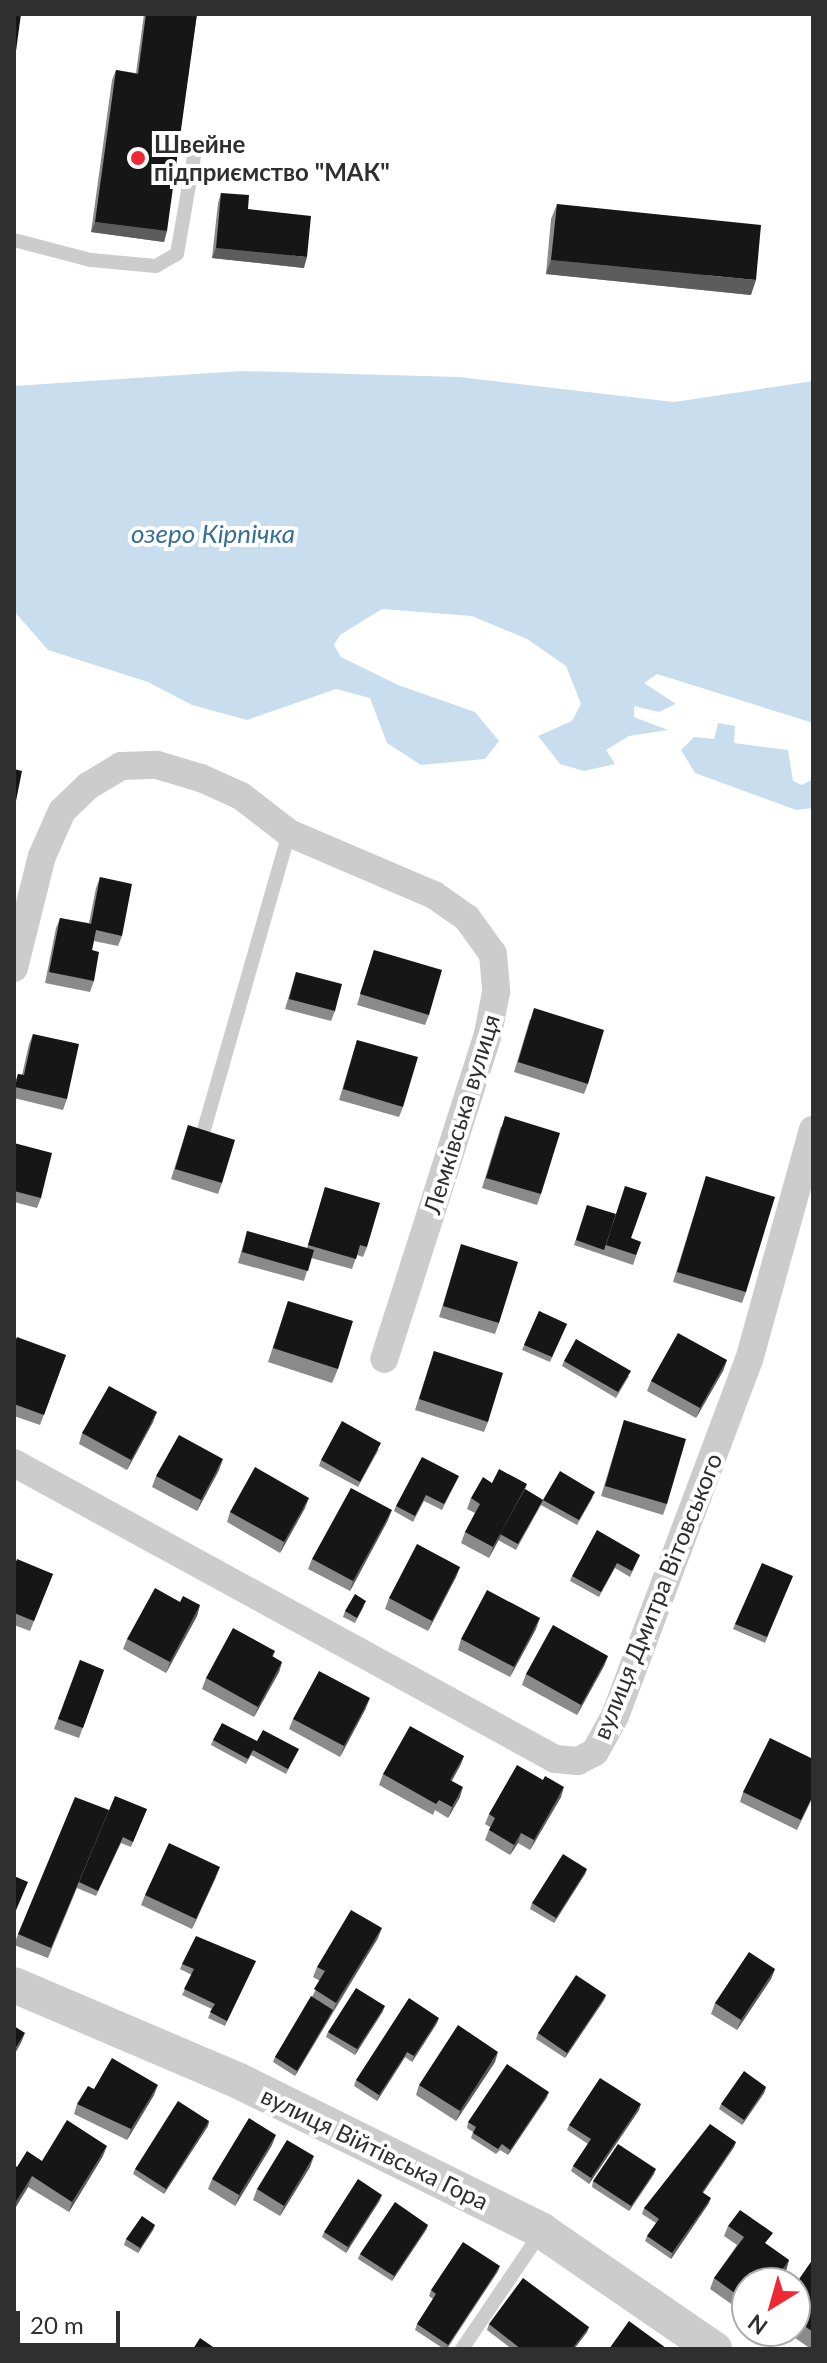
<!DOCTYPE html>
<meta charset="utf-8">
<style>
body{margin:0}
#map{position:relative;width:827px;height:2363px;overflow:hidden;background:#fff;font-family:Lato,sans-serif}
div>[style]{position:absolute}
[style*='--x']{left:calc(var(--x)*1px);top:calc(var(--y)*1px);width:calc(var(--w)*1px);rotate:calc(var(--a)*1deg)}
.water>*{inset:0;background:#c8deee}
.service>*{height:14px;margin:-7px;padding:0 7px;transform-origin:7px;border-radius:7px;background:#ccc}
.minor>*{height:28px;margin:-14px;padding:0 14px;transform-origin:14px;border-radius:14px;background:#ccc}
.tertiary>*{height:36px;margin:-18px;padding:0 18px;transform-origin:18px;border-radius:18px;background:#ccc}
.wall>*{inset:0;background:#8a8a8a}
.shaded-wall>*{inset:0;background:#5c5c5c}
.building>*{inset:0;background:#161616}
.dots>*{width:22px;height:22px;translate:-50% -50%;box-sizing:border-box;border:4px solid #fff;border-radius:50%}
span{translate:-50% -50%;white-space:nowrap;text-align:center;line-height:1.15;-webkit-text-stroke:8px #fff;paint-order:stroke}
.poi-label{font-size:24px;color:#2f2f2f;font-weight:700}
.left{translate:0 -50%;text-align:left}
.street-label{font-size:24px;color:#2f2f2f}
.water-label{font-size:26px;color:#386f96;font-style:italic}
.frame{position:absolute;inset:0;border:16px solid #2f2f2f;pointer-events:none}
.north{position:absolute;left:731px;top:2267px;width:80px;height:80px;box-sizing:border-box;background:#fff;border:2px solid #acacac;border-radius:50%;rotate:217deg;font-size:22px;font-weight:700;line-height:32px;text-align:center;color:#2f2f2f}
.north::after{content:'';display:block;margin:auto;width:28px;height:36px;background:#ef2933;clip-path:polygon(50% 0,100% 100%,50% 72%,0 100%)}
.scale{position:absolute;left:16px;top:2311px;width:104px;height:36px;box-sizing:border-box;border:4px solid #2f2f2f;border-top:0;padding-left:10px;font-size:24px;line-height:28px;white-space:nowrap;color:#2f2f2f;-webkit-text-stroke:6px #fff;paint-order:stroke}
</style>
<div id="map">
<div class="water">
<div style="clip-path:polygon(242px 371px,459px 377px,674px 402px,813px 381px,813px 723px,657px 674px,644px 683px,676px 704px,659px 712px,634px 706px,634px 717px,668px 730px,629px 736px,606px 750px,615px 764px,584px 771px,560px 764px,538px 736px,572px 721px,581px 704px,566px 666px,527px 639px,472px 616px,382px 609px,340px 635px,334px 645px,341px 657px,398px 685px,475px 712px,499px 741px,485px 759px,421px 765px,387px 743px,370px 698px,336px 689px,247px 720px,192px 705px,148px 682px,48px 650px,14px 611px,14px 386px)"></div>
<div style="clip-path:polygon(718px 723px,735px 726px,734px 743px,788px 750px,793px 781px,802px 785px,813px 779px,813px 808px,796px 810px,695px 773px,681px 750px,694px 737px,714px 739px)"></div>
</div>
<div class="service">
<div style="--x:14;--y:240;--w:80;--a:14.6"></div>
<div style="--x:91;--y:260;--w:65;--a:5.3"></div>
<div style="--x:156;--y:266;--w:24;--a:-30"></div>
<div style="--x:177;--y:254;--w:111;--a:-80.1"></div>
<div style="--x:203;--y:1133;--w:312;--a:-74"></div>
<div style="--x:462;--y:2349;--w:143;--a:-55.9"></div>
</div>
<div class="minor">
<div style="--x:14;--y:968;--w:115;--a:-76"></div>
<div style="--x:42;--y:856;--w:49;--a:-66"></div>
<div style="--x:62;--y:811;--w:36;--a:-44"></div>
<div style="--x:88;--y:786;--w:39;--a:-31"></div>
<div style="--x:121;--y:766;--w:36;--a:-2"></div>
<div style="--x:157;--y:765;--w:46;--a:16.5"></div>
<div style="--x:201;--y:778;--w:44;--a:24.2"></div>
<div style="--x:241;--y:796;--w:61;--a:37.6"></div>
<div style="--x:289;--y:833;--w:158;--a:23.2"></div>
<div style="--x:434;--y:895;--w:40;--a:34.9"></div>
<div style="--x:467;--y:918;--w:44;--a:54.2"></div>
<div style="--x:493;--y:954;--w:38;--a:85"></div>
<div style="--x:496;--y:992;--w:43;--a:100.8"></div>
<div style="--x:488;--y:1034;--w:341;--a:107.7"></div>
<div style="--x:14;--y:1463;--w:617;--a:28.68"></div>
<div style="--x:555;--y:1759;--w:23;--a:5"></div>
<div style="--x:578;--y:1761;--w:19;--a:-28"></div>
<div style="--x:595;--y:1752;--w:41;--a:-60.9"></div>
<div style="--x:615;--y:1716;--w:380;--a:-69.4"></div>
<div style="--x:749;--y:1360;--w:239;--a:-74.5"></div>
</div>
<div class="tertiary">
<div style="--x:14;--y:1985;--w:245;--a:23.1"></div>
<div style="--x:239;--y:2081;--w:338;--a:26.3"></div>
<div style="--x:542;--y:2231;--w:209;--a:34.5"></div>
</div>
<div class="wall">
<div style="clip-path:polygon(144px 14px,197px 14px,164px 242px,91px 232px,112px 80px,116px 70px,136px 73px)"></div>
<div style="clip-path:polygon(221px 193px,248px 209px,304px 268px,212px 258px,218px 203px)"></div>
<div style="clip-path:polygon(557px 204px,751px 295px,546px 274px,551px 219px)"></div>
<div style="clip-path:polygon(100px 877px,122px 936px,118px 946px,94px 941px,92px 950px,94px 981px,90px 992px,45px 983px,56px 928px,60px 918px,89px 923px,96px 888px)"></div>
<div style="clip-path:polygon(374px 950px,429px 1015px,425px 1025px,357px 1005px)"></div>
<div style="clip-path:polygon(296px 972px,335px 1011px,331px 1021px,285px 1009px)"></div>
<div style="clip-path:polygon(530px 1019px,588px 1084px,584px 1094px,514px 1072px)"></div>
<div style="clip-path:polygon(33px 1034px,67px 1099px,63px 1110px,14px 1098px,14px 1084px,18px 1074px,22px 1075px,29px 1044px)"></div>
<div style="clip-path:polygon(357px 1040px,403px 1107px,399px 1117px,339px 1100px)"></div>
<div style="clip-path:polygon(188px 1125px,222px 1183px,218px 1194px,171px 1179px)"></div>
<div style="clip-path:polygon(501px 1126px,541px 1194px,537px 1205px,482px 1188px)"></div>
<div style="clip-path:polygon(14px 1143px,41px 1198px,37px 1208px,14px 1202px)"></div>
<div style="clip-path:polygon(706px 1176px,746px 1292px,742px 1303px,673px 1282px)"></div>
<div style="clip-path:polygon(325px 1187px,367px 1247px,363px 1257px,357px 1255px,352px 1269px,311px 1258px,304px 1281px,238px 1263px,247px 1231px,307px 1248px)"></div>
<div style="clip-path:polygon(587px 1205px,631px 1238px,641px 1242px,633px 1265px,574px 1245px)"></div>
<div style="clip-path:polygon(458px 1255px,499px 1323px,495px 1334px,439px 1317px)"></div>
<div style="clip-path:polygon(288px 1301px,338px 1369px,332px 1383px,268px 1362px)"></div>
<div style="clip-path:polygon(539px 1311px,567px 1324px,550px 1362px,522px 1350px)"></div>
<div style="clip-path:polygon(14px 1344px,66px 1355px,40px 1425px,14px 1416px)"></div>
<div style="clip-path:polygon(434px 1351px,488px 1422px,484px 1432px,415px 1410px)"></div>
<div style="clip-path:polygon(727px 1360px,723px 1371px,696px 1418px,647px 1391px,651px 1381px)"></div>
<div style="clip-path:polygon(564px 1361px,629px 1376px,616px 1398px,562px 1366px)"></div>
<div style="clip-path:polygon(624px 1420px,667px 1504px,663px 1515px,601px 1496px)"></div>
<div style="clip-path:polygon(153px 1422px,127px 1470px,79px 1444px,82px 1433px)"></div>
<div style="clip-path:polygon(379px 1449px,358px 1487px,319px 1466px,321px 1460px)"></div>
<div style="clip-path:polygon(219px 1470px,197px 1511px,152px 1487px,156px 1476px)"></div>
<div style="clip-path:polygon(459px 1476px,442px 1510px,424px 1501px,413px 1522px,394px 1511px,396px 1506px)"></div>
<div style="clip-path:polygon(492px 1483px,525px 1489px,543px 1500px,593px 1497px,577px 1525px,541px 1505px,516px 1550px,498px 1540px,489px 1558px,461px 1543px,465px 1532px,475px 1513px,467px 1509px,471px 1498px)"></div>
<div style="clip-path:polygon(305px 1508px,280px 1553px,227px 1522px,230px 1512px)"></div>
<div style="clip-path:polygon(388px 1520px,350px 1591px,308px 1569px,312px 1559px)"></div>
<div style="clip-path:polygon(640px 1555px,630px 1577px,615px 1568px,599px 1597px,570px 1581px,572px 1576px)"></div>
<div style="clip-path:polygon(14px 1567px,53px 1574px,30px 1631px,14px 1625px)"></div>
<div style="clip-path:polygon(460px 1567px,456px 1577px,428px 1631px,385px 1609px,389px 1598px)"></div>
<div style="clip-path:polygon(793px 1576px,765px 1643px,733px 1629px,735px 1624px)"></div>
<div style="clip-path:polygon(200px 1605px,197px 1616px,166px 1673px,123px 1649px,127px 1639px)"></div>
<div style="clip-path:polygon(364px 1606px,355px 1623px,343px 1617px,345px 1611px)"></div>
<div style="clip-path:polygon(536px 1629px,510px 1677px,458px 1650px,461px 1639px)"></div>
<div style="clip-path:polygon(275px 1651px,273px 1657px,282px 1662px,279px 1672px,254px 1717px,202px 1689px,206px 1678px)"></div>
<div style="clip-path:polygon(608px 1656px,604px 1666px,577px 1715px,522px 1685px,526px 1674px)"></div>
<div style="clip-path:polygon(80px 1660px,104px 1670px,79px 1738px,54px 1729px)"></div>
<div style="clip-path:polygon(366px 1708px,340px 1757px,289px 1729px,293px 1719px)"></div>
<div style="clip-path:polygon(213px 1740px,257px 1741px,299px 1749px,286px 1774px,251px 1755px,246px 1764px,211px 1745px)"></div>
<div style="clip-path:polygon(464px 1756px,460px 1766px,452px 1781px,460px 1797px,448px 1818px,435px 1810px,433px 1815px,379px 1785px,383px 1774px)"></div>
<div style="clip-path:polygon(543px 1780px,561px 1797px,530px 1850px,518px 1843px,510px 1855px,485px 1840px,490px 1827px,485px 1824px,489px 1814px)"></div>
<div style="clip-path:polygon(743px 1792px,813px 1797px,797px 1830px,740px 1802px)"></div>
<div style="clip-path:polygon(147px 1809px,131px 1847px,121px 1843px,96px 1896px,77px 1888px,48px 1958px,14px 1945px,18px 1934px,109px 1810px)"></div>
<div style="clip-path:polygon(587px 1869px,585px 1874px,554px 1923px,530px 1909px,532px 1903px)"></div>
<div style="clip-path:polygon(216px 1877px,192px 1929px,141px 1905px,145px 1895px)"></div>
<div style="clip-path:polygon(378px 1938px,295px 2076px,273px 2062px,275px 2057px,312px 1997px,320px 1981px,313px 1977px,317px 1967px)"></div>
<div style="clip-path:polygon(256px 1961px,225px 2026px,208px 2018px,212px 2009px,182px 1995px,192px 1975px,180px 1969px,182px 1964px)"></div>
<div style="clip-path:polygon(775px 1969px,771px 1979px,737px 2030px,711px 2014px,715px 2003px)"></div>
<div style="clip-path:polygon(606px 1995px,604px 2000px,565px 2058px,536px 2039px,538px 2033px)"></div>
<div style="clip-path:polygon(383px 2011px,355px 2055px,326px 2037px,328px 2032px)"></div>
<div style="clip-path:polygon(437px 2023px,412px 2062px,405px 2057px,377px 2101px,354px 2086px,356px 2080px)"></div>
<div style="clip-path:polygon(495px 2062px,456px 2121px,416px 2095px,419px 2085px)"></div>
<div style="clip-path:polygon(766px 2087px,764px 2093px,742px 2125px,719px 2109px,721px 2104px)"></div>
<div style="clip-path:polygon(154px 2095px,127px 2140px,74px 2114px,77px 2104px)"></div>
<div style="clip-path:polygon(547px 2097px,508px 2155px,500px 2150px,496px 2154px,471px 2138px,473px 2132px,467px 2128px,468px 2122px)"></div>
<div style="clip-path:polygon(639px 2110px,589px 2184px,571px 2171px,573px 2166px,588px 2144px,567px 2130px,569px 2125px)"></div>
<div style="clip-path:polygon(209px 2121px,208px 2126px,164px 2194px,133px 2174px,135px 2169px)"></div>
<div style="clip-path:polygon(736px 2142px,734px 2147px,703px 2193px,709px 2203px,671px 2259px,645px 2241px,647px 2236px,656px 2223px,642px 2214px,644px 2208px)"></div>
<div style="clip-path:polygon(272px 2145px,235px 2206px,208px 2189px,212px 2179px)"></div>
<div style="clip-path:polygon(103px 2156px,69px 2212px,28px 2187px,14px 2210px,14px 2165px,17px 2167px,42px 2161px)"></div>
<div style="clip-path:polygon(310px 2167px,280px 2216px,253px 2200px,257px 2189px)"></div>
<div style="clip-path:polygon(654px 2174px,629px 2211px,592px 2187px,593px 2181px)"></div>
<div style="clip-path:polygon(380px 2200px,346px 2253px,322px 2237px,324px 2232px)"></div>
<div style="clip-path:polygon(155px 2225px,153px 2230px,138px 2253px,124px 2245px,126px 2239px)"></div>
<div style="clip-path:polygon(428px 2225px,426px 2230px,392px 2281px,358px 2259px,360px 2254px)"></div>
<div style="clip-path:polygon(728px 2226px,768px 2245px,789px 2260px,786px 2271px,777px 2283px,747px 2283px,747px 2315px,710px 2289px,714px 2278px,737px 2245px,724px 2236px)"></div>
<div style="clip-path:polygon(813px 2259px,813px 2349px,811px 2349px,785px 2331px,795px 2331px,795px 2285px)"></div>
<div style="clip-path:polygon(498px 2271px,447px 2349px,444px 2349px,415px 2330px,417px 2324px,433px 2299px,429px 2296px,431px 2290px)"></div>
<div style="clip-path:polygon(489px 2324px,589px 2327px,587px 2332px,574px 2349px,512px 2349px,487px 2330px)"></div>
</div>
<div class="shaded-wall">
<div style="clip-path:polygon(95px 222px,167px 231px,164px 242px,91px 232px)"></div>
<div style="clip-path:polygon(216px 248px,307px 257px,304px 268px,212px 258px)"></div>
<div style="clip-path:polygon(551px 260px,756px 280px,751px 295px,546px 274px)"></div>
<div style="clip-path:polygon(727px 1360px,723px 1371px,696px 1418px,700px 1408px)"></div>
<div style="clip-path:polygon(157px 1412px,153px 1422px,127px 1470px,131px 1460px)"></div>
<div style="clip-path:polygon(223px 1459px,219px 1470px,197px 1511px,201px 1500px)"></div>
<div style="clip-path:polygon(527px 1484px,523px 1495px,489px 1558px,493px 1547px)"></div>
<div style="clip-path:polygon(309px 1498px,305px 1508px,280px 1553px,284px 1542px)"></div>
<div style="clip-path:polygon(392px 1510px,388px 1520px,350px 1591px,353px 1581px)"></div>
<div style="clip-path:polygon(460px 1567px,456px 1577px,428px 1631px,432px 1621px)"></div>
<div style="clip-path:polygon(200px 1605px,197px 1616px,166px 1673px,170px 1662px)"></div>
<div style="clip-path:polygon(540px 1618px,536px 1629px,510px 1677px,514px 1667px)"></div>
<div style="clip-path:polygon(608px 1656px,604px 1666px,577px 1715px,581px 1705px)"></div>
<div style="clip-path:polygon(282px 1662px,279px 1672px,254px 1717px,258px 1707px)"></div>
<div style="clip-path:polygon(370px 1698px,366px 1708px,340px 1757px,344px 1746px)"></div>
<div style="clip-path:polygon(464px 1756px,460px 1766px,446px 1790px,450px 1780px)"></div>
<div style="clip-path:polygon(463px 1787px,460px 1797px,448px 1818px,452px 1807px)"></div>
<div style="clip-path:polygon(564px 1787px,561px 1797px,530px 1850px,534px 1840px)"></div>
<div style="clip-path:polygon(521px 1833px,518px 1843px,510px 1855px,514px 1845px)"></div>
<div style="clip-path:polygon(220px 1867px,216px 1877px,192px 1929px,196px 1919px)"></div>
<div style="clip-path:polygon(587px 1869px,585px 1874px,554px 1923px,556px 1918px)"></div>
<div style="clip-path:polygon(382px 1928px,378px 1938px,332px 2013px,336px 2003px)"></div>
<div style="clip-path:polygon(775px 1969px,771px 1979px,737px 2030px,741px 2020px)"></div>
<div style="clip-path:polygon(606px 1995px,604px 2000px,565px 2058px,567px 2053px)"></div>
<div style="clip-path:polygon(385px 2006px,383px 2011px,355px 2055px,357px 2049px)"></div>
<div style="clip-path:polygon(333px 2010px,331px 2015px,295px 2076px,297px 2071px)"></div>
<div style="clip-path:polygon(439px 2018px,437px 2023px,412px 2062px,414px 2056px)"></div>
<div style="clip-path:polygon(25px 2033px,21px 2043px,14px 2055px,14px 2051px)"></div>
<div style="clip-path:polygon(407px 2052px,405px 2057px,377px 2101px,379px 2095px)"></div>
<div style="clip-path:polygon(498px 2052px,495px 2062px,456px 2121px,460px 2111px)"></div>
<div style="clip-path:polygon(158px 2085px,154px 2095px,127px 2140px,131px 2129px)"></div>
<div style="clip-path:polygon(766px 2087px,764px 2093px,742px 2125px,744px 2120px)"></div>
<div style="clip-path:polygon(549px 2092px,547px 2097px,508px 2155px,510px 2150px)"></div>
<div style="clip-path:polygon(641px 2104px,639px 2110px,589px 2184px,591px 2178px)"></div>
<div style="clip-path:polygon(209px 2121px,208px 2126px,164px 2194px,166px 2189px)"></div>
<div style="clip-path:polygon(276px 2135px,272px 2145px,235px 2206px,239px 2195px)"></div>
<div style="clip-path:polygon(736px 2142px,734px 2147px,700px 2197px,702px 2192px)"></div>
<div style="clip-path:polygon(107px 2146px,103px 2156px,69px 2212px,72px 2202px)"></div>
<div style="clip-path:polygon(314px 2156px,310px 2167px,280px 2216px,284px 2206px)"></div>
<div style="clip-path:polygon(656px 2169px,654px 2174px,629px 2211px,631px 2206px)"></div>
<div style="clip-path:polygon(32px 2176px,28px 2187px,14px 2210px,14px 2205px)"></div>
<div style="clip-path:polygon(382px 2195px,380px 2200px,346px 2253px,348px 2247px)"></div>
<div style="clip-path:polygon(711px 2198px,709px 2203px,671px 2259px,672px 2253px)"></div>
<div style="clip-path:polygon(155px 2225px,153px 2230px,138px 2253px,140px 2248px)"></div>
<div style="clip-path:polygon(428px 2225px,426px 2230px,392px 2281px,394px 2276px)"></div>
<div style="clip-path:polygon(789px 2260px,786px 2271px,777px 2283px,773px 2283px)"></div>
<div style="clip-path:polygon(500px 2266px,498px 2271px,446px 2349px,448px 2345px)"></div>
<div style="clip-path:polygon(589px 2327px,587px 2332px,574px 2349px,572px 2349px)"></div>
</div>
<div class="building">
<div style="clip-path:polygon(14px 14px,21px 14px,14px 66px)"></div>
<div style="clip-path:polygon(146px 14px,197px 14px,167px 231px,95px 222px,116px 70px,138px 74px)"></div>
<div style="clip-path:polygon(221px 193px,249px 195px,248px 209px,311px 216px,307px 257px,216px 248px)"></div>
<div style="clip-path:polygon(557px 204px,761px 225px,756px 280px,551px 260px)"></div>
<div style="clip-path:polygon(14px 769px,22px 771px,14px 811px)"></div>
<div style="clip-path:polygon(100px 877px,132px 884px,122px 936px,96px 930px,92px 950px,99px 952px,94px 981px,49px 972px,60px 918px,91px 924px)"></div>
<div style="clip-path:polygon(374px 950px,442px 970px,429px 1015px,360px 994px)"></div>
<div style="clip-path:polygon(296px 972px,342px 984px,335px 1011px,289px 999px)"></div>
<div style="clip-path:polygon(534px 1008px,604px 1030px,588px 1084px,518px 1062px)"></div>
<div style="clip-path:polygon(33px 1034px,79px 1044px,67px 1099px,15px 1087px,18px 1074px,24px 1075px)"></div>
<div style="clip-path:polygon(357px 1040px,418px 1057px,403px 1107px,343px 1089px)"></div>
<div style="clip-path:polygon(505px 1116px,560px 1133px,541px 1194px,486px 1178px)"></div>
<div style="clip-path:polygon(188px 1125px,235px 1140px,222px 1183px,175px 1169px)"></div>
<div style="clip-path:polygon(14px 1143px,52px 1153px,41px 1198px,14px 1191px)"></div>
<div style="clip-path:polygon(706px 1176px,775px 1197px,746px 1292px,677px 1272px)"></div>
<div style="clip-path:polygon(625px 1186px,647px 1193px,631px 1238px,641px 1242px,636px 1255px,606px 1245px)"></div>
<div style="clip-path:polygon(325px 1187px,380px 1203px,367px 1247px,360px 1245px,356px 1259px,308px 1245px)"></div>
<div style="clip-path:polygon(587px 1205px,616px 1214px,604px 1250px,576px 1240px)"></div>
<div style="clip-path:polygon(247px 1231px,314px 1250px,308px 1271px,242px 1252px)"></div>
<div style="clip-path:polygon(461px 1244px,518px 1262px,499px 1323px,443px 1306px)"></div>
<div style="clip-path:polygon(288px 1301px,353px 1321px,338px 1369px,273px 1348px)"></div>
<div style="clip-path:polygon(539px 1311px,567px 1324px,552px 1357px,524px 1345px)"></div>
<div style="clip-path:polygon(678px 1333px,727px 1360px,700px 1408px,651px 1381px)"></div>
<div style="clip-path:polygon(17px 1337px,66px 1355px,44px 1415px,14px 1404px,14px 1344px)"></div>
<div style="clip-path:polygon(576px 1339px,631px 1371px,618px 1392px,564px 1361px)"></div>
<div style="clip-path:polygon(434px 1351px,503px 1373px,488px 1422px,419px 1399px)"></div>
<div style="clip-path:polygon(109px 1386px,157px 1412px,131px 1460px,82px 1433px)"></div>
<div style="clip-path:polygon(624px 1420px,686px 1439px,667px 1504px,605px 1486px)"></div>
<div style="clip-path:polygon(342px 1421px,381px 1443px,360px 1482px,321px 1460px)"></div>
<div style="clip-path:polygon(179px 1435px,223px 1459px,201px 1500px,156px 1476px)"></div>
<div style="clip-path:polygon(422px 1457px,459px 1476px,444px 1504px,426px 1495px,415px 1516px,396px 1506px)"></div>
<div style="clip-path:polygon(255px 1467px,309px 1498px,284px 1542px,230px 1512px)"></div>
<div style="clip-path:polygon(499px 1469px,527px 1484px,493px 1547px,465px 1532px,480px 1504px,471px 1498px,483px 1477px,492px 1483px)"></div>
<div style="clip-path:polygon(560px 1471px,595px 1492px,579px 1520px,543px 1500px)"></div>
<div style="clip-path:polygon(351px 1488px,392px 1510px,353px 1581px,312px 1559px)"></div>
<div style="clip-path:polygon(525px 1489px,543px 1500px,518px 1544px,500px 1534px)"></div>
<div style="clip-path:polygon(597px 1530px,640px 1555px,632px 1571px,617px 1563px,601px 1592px,572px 1576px)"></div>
<div style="clip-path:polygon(417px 1544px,460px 1567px,432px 1621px,389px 1598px)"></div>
<div style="clip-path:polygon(17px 1559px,53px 1574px,34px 1621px,14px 1613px,14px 1567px)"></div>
<div style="clip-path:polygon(762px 1563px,793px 1576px,767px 1637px,735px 1624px)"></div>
<div style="clip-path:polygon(155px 1588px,180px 1602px,183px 1596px,200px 1605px,170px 1662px,127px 1639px)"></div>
<div style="clip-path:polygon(487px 1590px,540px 1618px,514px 1667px,461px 1639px)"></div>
<div style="clip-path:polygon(355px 1594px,366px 1601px,357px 1618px,345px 1611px)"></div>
<div style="clip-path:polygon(553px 1625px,608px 1656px,581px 1705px,526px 1674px)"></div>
<div style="clip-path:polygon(233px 1628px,275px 1651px,272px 1656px,282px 1662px,258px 1707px,206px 1678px)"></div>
<div style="clip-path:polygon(80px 1660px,104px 1670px,83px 1728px,58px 1719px)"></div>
<div style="clip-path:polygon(319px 1671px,370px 1698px,344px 1746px,293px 1719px)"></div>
<div style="clip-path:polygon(222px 1723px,257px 1741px,263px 1730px,299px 1749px,288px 1769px,253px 1750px,248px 1759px,213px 1740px)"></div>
<div style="clip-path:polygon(410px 1726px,464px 1756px,450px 1780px,463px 1787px,452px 1807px,439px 1800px,436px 1804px,383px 1774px)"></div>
<div style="clip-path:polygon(770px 1738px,813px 1759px,813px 1795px,801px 1820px,743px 1792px)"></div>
<div style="clip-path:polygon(517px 1765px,543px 1780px,545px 1776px,564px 1787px,534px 1840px,521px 1833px,514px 1845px,489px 1830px,495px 1818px,489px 1814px)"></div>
<div style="clip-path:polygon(115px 1796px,147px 1809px,133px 1842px,123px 1837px,98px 1891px,79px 1882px)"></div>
<div style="clip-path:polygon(75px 1797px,109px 1810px,51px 1948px,18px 1934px)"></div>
<div style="clip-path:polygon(169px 1843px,220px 1867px,196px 1919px,145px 1895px)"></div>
<div style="clip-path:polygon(563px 1854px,587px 1869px,556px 1918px,532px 1903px)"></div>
<div style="clip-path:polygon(14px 1876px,28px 1882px,14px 1915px)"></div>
<div style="clip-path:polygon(351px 1910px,382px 1928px,336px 2003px,314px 1989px,325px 1971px,317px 1967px)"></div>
<div style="clip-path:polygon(196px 1936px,256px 1961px,227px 2021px,210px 2012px,215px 2004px,184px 1989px,194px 1969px,182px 1964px)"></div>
<div style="clip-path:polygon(749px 1952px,775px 1969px,741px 2020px,715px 2003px)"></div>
<div style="clip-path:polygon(576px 1975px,606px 1995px,567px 2053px,538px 2033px)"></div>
<div style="clip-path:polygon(356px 1988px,385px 2006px,357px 2049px,328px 2032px)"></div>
<div style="clip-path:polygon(311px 1996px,333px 2010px,297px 2071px,275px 2057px)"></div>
<div style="clip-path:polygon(409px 1998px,439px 2018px,414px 2056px,407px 2052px,379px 2095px,356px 2080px)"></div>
<div style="clip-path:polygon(458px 2025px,498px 2052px,460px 2111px,419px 2085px)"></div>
<div style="clip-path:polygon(14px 2026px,25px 2033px,14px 2051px)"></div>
<div style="clip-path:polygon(112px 2058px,158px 2085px,131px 2129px,77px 2104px,88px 2086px,94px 2089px)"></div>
<div style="clip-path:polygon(507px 2064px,549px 2092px,510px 2150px,502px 2144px,498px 2149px,473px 2133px,476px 2127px,468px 2122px)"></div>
<div style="clip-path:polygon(744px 2071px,766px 2087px,744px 2120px,721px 2104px)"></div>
<div style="clip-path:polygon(600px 2078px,641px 2104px,591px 2178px,573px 2166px,591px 2139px,569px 2125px)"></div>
<div style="clip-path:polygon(178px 2101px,209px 2121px,166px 2189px,135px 2169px)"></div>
<div style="clip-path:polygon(249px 2118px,276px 2135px,239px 2195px,212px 2179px)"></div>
<div style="clip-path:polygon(67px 2120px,107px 2146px,72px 2202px,32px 2176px,14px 2205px,14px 2165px,17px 2167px,27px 2151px,42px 2161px)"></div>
<div style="clip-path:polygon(710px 2124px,736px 2142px,702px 2192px,711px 2198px,672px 2253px,647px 2236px,659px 2219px,644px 2208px)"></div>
<div style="clip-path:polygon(287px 2140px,314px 2156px,284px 2206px,257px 2189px)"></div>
<div style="clip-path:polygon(618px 2144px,656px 2169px,631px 2206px,593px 2181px)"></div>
<div style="clip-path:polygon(358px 2179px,382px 2195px,348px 2247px,324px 2232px)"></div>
<div style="clip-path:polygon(395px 2202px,428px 2225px,394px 2276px,360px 2254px)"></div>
<div style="clip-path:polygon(740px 2210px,773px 2233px,765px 2243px,789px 2260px,773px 2283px,747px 2283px,747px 2302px,714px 2278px,744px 2237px,728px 2226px)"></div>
<div style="clip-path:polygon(142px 2216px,155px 2225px,140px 2248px,126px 2239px)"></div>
<div style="clip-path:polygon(463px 2242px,500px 2266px,448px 2345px,417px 2324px,436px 2294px,431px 2290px)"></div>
<div style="clip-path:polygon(813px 2259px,813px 2332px,795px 2319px,795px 2285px)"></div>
<div style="clip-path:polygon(523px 2278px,589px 2327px,572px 2349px,521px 2349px,489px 2324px)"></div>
<div style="clip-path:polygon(629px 2321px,666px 2348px,665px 2349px,609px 2349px)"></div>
<div style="clip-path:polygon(200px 2338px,216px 2349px,193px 2349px)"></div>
</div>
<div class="dots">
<div style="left:138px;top:158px;background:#ef2933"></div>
</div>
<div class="poi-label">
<span class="left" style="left:154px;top:158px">Швейне<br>підприємство "МАК"</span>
</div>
<div class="street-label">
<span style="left:461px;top:1114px;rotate:-73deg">Лемківська вулиця</span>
<span style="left:657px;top:1596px;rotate:-68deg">вулиця Дмитра Вітовського</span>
<span style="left:375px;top:2148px;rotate:26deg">вулиця Війтівська Гора</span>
</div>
<div class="water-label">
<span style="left:213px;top:534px">озеро Кірпічка</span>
</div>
<div class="frame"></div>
<div class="north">N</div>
<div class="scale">20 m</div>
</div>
